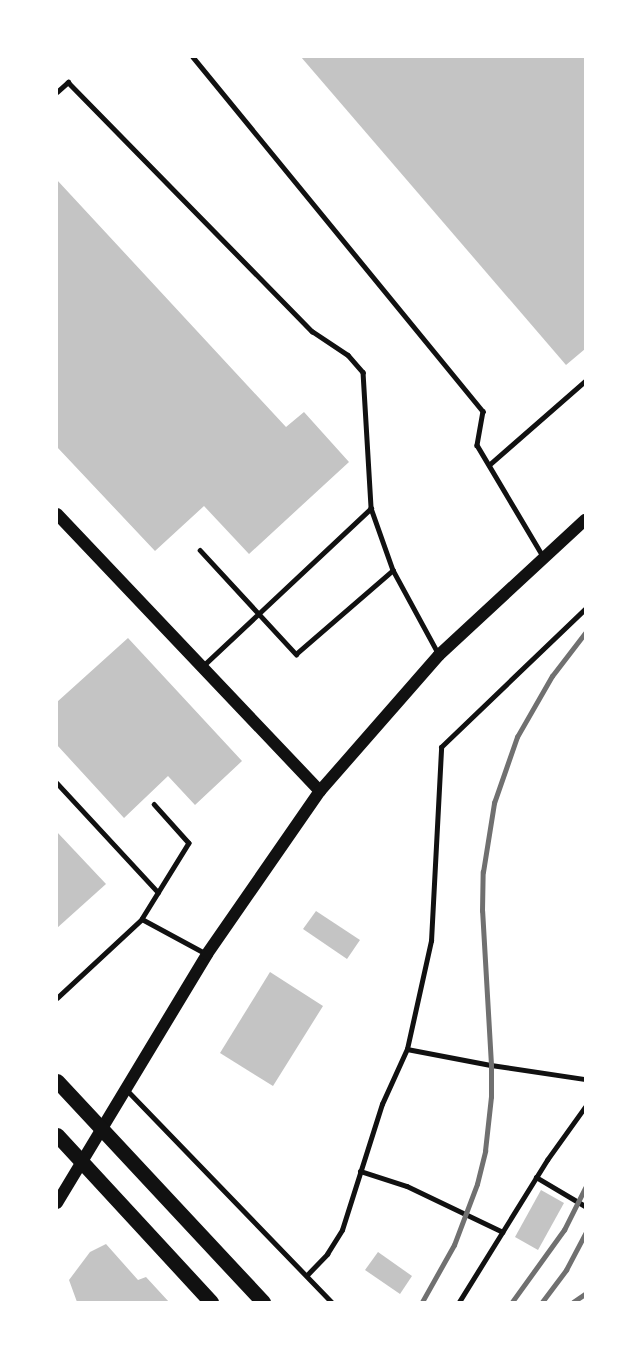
<!DOCTYPE html>
<style>
body{margin:0}
#map{position:relative;width:642px;height:1359px;overflow:hidden;background:#fff;font-family:Georgia,serif}
div>[style]{position:absolute}
[style*='--x']{left:calc(var(--x)*1px);top:calc(var(--y)*1px);width:calc(var(--w)*1px);rotate:calc(var(--a)*1deg)}
.building>*{inset:0;background:#c4c4c4}
.service>*{height:4.5px;margin:-2.25px;padding:0 2.25px;transform-origin:2.25px;border-radius:2.25px;background:#111}
.secondary>*{height:12px;margin:-6px;padding:0 6px;transform-origin:6px;border-radius:6px;background:#111}
.primary>*{height:15px;margin:-7.5px;padding:0 7.5px;transform-origin:7.5px;border-radius:7.5px;background:#111}
.rail>*{height:4.5px;margin:-2.25px;padding:0 2.25px;transform-origin:2.25px;border-radius:2.25px;background:#707070}
span{translate:-50% -50%;white-space:nowrap;text-align:center;line-height:1.15;-webkit-text-stroke:6px #fff;paint-order:stroke}
.frame{position:absolute;inset:0;border:58px solid #fff;pointer-events:none}
</style>
<div id="map">
<div class="building">
<div style="clip-path:polygon(301px 57px,585px 57px,585px 349px,566px 365px)"></div>
<div style="clip-path:polygon(57px 180px,286px 427px,304px 412px,349px 462px,249px 554px,204px 506px,155px 551px,57px 447px)"></div>
<div style="clip-path:polygon(128px 638px,242px 761px,195px 805px,168px 776px,124px 818px,57px 745px,57px 702px)"></div>
<div style="clip-path:polygon(57px 832px,106px 884px,57px 928px)"></div>
<div style="clip-path:polygon(316px 911px,360px 940px,347px 959px,303px 929px)"></div>
<div style="clip-path:polygon(270px 972px,323px 1006px,273px 1086px,220px 1053px)"></div>
<div style="clip-path:polygon(541px 1190px,564px 1203px,538px 1250px,515px 1237px)"></div>
<div style="clip-path:polygon(106px 1244px,138px 1280px,146px 1277px,169px 1302px,77px 1302px,69px 1280px,90px 1252px)"></div>
<div style="clip-path:polygon(378px 1252px,412px 1276px,400px 1294px,365px 1270px)"></div>
</div>
<div class="service">
<div style="--x:193;--y:57;--w:458;--a:50.7"></div>
<div style="--x:483;--y:411;--w:35;--a:100"></div>
<div style="--x:477;--y:445;--w:129;--a:59.3"></div>
<div style="--x:57;--y:92;--w:15;--a:-42"></div>
<div style="--x:68;--y:82;--w:349;--a:45.6"></div>
<div style="--x:312;--y:331;--w:43;--a:33.7"></div>
<div style="--x:348;--y:355;--w:23;--a:49"></div>
<div style="--x:363;--y:372;--w:136;--a:86.6"></div>
<div style="--x:371;--y:508;--w:66;--a:70.5"></div>
<div style="--x:393;--y:570;--w:94;--a:61.5"></div>
<div style="--x:489;--y:465;--w:128;--a:-41.2"></div>
<div style="--x:200;--y:550;--w:142;--a:47.3"></div>
<div style="--x:296;--y:654;--w:128;--a:-40.9"></div>
<div style="--x:204;--y:665;--w:229;--a:-43.2"></div>
<div style="--x:57;--y:783;--w:149;--a:47.2"></div>
<div style="--x:154;--y:804;--w:52;--a:48.1"></div>
<div style="--x:189;--y:843;--w:89;--a:121.7"></div>
<div style="--x:142;--y:919;--w:72;--a:28.4"></div>
<div style="--x:57;--y:998;--w:116;--a:-42.9"></div>
<div style="--x:407;--y:1049;--w:86;--a:10.8"></div>
<div style="--x:491;--y:1065;--w:95;--a:8.5"></div>
<div style="--x:127;--y:1090;--w:295;--a:46"></div>
<div style="--x:360;--y:1171;--w:49;--a:17.7"></div>
<div style="--x:407;--y:1186;--w:106;--a:25.6"></div>
<div style="--x:536;--y:1177;--w:57;--a:30.6"></div>
<div style="--x:307;--y:1275;--w:29;--a:-46"></div>
<div style="--x:327;--y:1254;--w:28;--a:-58"></div>
<div style="--x:342;--y:1230;--w:132;--a:-72.4"></div>
<div style="--x:382;--y:1104;--w:60;--a:-65.6"></div>
<div style="--x:407;--y:1049;--w:111;--a:-77.5"></div>
<div style="--x:431;--y:941;--w:194;--a:-87"></div>
<div style="--x:441;--y:747;--w:199;--a:-43.8"></div>
<div style="--x:459;--y:1302;--w:167;--a:-58.2"></div>
<div style="--x:547;--y:1160;--w:65;--a:-54.4"></div>
</div>
<div class="secondary">
<div style="--x:57;--y:514;--w:382;--a:46.5"></div>
<div style="--x:57;--y:1203;--w:291;--a:-58.9"></div>
<div style="--x:207;--y:954;--w:198;--a:-55.3"></div>
<div style="--x:320;--y:791;--w:181;--a:-48.8"></div>
<div style="--x:439;--y:655;--w:199;--a:-42.8"></div>
</div>
<div class="primary">
<div style="--x:57;--y:1081;--w:302;--a:47"></div>
<div style="--x:57;--y:1135;--w:227;--a:47.3"></div>
</div>
<div class="rail">
<div style="--x:422;--y:1302;--w:65;--a:-60.7"></div>
<div style="--x:454;--y:1245;--w:65;--a:-69.3"></div>
<div style="--x:477;--y:1184;--w:34;--a:-76"></div>
<div style="--x:485;--y:1151;--w:54;--a:-83.7"></div>
<div style="--x:491;--y:1097;--w:32;--a:-90"></div>
<div style="--x:491;--y:1065;--w:154;--a:-93.3"></div>
<div style="--x:482;--y:911;--w:39;--a:-89"></div>
<div style="--x:483;--y:872;--w:70;--a:-80.9"></div>
<div style="--x:494;--y:803;--w:70;--a:-70.8"></div>
<div style="--x:517;--y:737;--w:70;--a:-60.2"></div>
<div style="--x:552;--y:676;--w:54;--a:-52.5"></div>
<div style="--x:512;--y:1302;--w:89;--a:-54.2"></div>
<div style="--x:564;--y:1230;--w:47;--a:-63.4"></div>
<div style="--x:542;--y:1302;--w:40;--a:-53"></div>
<div style="--x:566;--y:1270;--w:41;--a:-62.2"></div>
<div style="--x:573;--y:1302;--w:14;--a:-34"></div>
</div>
<div class="frame"></div>
</div>
